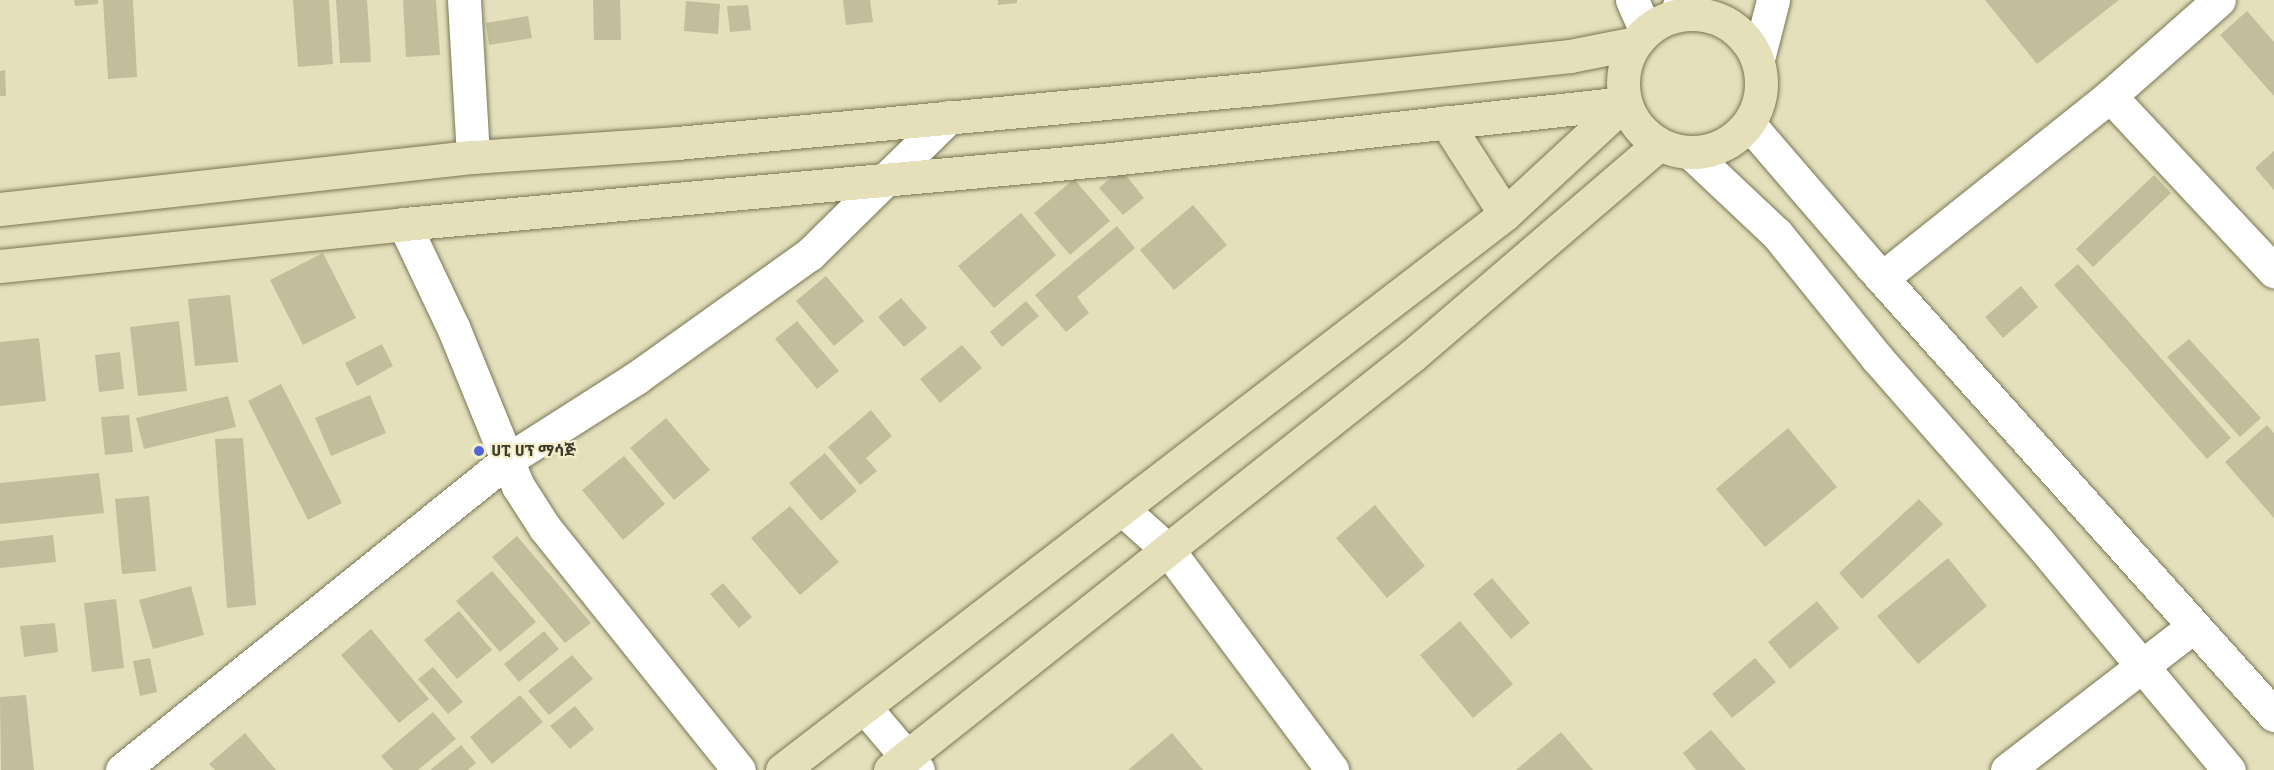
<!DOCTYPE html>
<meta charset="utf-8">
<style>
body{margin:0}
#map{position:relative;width:2274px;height:770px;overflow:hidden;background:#e5e0bc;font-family:Cabin,"Noto Sans Ethiopic",sans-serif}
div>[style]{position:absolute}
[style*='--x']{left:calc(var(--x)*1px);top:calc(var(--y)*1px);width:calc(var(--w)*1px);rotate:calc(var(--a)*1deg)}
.building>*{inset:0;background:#c2bd9a}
.roads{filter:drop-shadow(0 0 2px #7a7655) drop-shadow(0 0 2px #7a7655)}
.minor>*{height:33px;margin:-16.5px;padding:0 16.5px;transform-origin:16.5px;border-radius:16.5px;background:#fff}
.secondary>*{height:33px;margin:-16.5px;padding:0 16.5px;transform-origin:16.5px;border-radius:16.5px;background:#e6e0ba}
.secondary>.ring{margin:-16.5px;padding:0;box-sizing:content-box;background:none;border:33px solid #e6e0ba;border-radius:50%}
.dots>*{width:16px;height:16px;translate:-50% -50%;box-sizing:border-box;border:3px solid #f3eec9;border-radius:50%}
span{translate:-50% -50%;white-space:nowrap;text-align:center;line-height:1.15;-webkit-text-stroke:4.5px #f3eec9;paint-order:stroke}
.poi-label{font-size:16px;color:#3c3a2c;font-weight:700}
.left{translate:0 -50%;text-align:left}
</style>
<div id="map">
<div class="building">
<div style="clip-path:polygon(74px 0,98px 0,98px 4px,75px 6px)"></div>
<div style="clip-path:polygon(103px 0,133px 0,137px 77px,108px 79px)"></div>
<div style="clip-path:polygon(293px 0,329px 0,333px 64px,298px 67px)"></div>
<div style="clip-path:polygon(336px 0,367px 0,371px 62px,340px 63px)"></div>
<div style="clip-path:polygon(403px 0,436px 0,440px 55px,406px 57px)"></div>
<div style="clip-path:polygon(593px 0,620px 0,621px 40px,594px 40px)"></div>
<div style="clip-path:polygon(843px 0,870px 0,873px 22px,846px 25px)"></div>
<div style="clip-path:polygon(998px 0,1017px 0,1017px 3px,998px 5px)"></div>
<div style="clip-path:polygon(1985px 0,2119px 0,2037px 64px)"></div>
<div style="clip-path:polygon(686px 1px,720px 4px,718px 34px,684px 31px)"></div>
<div style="clip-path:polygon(748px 5px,751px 30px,730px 32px,727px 6px)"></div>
<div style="clip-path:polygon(2247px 11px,2274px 42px,2274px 96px,2220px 35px)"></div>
<div style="clip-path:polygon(528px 16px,532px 38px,489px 45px,486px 23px)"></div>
<div style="clip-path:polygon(5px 70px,6px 96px,0 96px,0 71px)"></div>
<div style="clip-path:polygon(2274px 151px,2274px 190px,2255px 168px)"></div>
<div style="clip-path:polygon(1121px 169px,1144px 198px,1123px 215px,1099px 188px)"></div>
<div style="clip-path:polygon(2154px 175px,2171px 193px,2093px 267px,2076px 249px)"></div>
<div style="clip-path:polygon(1074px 179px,1110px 221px,1070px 255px,1034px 213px)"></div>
<div style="clip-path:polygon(1193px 205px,1227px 245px,1174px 290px,1140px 250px)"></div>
<div style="clip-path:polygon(1021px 213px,1056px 255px,994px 308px,958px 266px)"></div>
<div style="clip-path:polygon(1117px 226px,1135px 248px,1077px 297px,1089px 313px,1066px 332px,1035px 295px)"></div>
<div style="clip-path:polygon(323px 253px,356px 318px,303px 345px,270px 280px)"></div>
<div style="clip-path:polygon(2078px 264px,2231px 438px,2207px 459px,2054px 285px)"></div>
<div style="clip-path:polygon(826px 276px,864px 321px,834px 346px,796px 301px)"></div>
<div style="clip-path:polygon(2021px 286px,2038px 307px,2003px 338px,1985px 317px)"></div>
<div style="clip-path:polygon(230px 295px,238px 362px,195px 366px,188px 299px)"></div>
<div style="clip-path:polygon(901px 298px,927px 328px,904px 347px,878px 317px)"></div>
<div style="clip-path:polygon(1026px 301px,1039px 316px,1002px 347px,990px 332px)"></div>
<div style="clip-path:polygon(179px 321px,187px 391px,138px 396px,130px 327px)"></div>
<div style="clip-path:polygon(797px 321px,839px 371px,817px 389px,775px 339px)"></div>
<div style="clip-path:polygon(39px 338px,46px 401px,0 406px,0 342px)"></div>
<div style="clip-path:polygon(2189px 339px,2261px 418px,2240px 437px,2167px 357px)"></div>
<div style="clip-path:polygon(382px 344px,393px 366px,357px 386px,345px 363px)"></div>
<div style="clip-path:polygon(962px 345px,982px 368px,940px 403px,920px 379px)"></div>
<div style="clip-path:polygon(120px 352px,124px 389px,99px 392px,95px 355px)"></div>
<div style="clip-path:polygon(281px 384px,342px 503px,308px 520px,248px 401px)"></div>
<div style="clip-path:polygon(370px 395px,386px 433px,331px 456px,315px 418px)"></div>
<div style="clip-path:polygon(228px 396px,236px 427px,144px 449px,136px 418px)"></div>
<div style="clip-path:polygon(871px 410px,892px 436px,866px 458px,877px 471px,860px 485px,828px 447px)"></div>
<div style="clip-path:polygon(129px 415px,133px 452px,105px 455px,101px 417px)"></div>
<div style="clip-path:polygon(666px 418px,710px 470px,674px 500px,630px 448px)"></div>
<div style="clip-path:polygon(2267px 425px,2274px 433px,2274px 518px,2225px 462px)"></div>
<div style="clip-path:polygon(1788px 428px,1837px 487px,1765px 547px,1716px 489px)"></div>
<div style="clip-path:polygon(243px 438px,256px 605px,227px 608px,215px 439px)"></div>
<div style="clip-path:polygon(825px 453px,857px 491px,821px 521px,789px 483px)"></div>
<div style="clip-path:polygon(624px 456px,665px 504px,623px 540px,582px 490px)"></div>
<div style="clip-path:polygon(99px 473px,104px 513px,0 524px,0 483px)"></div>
<div style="clip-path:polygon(149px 496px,156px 571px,122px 574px,115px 499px)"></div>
<div style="clip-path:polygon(1919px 499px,1943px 524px,1862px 599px,1839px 573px)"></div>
<div style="clip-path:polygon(1375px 505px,1425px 566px,1387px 598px,1336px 538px)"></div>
<div style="clip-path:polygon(790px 506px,839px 562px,800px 595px,751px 538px)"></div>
<div style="clip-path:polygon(53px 535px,56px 562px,0 568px,0 541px)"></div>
<div style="clip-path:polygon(517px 536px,591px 623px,565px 643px,492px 557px)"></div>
<div style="clip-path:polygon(1948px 558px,1987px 606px,1918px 664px,1877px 616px)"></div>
<div style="clip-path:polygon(492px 571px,536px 622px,500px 652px,456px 601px)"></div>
<div style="clip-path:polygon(1492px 578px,1530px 623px,1511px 639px,1473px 594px)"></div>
<div style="clip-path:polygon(723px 583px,752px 617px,739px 628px,710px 594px)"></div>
<div style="clip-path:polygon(191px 586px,204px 635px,153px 649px,139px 600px)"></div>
<div style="clip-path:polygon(116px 599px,124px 668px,92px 672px,84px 603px)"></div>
<div style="clip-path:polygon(1817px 601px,1839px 628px,1790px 669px,1768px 642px)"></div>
<div style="clip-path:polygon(459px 611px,492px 650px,457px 679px,424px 640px)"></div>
<div style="clip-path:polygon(1460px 621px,1513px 684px,1473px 718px,1420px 655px)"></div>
<div style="clip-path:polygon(55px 623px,58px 652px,24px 657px,20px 626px)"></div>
<div style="clip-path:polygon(371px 629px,429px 699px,399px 723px,341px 655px)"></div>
<div style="clip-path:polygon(544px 631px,559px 649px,519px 682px,504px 664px)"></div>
<div style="clip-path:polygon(572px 655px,593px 679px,549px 715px,528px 691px)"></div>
<div style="clip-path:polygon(150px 658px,157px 692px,140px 696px,133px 661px)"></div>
<div style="clip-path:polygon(1755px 658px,1776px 682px,1732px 718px,1712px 694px)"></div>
<div style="clip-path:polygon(433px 667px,463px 702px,448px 714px,418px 679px)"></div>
<div style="clip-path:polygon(26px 695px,34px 770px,1px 770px,0 697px)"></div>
<div style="clip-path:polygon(520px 695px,543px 722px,492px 764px,470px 737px)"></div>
<div style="clip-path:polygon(575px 706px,594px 729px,570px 749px,550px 726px)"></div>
<div style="clip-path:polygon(433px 712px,456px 739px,418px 770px,393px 770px,381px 756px)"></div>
<div style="clip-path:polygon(1711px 730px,1746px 770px,1696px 770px,1683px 753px)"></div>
<div style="clip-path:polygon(1561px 732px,1593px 770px,1516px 770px)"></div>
<div style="clip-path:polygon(245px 733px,276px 770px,215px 770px,209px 764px)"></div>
<div style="clip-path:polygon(1172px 733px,1203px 770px,1128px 770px)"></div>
<div style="clip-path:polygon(461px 745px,476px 763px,468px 770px,430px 770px)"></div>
</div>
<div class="roads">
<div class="minor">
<div style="--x:464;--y:0;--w:157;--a:86.7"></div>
<div style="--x:1632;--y:0;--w:34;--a:66"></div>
<div style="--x:1676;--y:15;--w:16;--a:-72"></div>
<div style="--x:1758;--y:59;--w:61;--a:-75.7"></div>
<div style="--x:2110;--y:96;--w:240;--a:46.9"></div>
<div style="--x:1749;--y:124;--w:189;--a:49.3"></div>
<div style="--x:1872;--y:267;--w:602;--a:48.1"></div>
<div style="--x:1691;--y:153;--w:118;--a:43.3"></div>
<div style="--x:1777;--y:234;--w:159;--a:51.1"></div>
<div style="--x:1877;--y:358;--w:244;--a:48.7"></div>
<div style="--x:2038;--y:541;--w:298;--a:50.2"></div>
<div style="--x:404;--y:224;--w:114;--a:64.6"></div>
<div style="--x:453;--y:327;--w:172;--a:67.8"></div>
<div style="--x:518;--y:486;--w:50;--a:57.3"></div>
<div style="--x:545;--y:528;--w:310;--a:51.3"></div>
<div style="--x:1882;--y:278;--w:292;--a:-38.6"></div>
<div style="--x:2110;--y:96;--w:145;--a:-41.4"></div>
<div style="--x:1122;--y:509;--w:63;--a:41.8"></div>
<div style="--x:1169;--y:551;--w:273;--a:53.3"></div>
<div style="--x:866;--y:709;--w:80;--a:49.6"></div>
<div style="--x:122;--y:770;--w:496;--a:-38.8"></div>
<div style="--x:509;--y:459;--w:151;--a:-32.5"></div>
<div style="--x:636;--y:378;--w:214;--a:-35.5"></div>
<div style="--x:810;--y:254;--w:195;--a:-44.6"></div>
<div style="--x:2007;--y:770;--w:235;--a:-37.6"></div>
</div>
<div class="secondary">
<div class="ring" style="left:1623px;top:14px;width:105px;height:105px"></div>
<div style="--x:1446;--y:122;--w:109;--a:57.3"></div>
<div style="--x:0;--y:209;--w:476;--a:-6.3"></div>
<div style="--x:473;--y:157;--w:204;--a:-3.9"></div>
<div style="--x:677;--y:143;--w:592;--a:-5.33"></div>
<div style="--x:1266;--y:88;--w:306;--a:-6"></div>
<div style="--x:1570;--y:56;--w:66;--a:-11.3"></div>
<div style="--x:0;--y:266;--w:406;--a:-5.9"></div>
<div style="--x:404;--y:224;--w:710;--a:-5.25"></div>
<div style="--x:1111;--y:159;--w:517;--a:-6.22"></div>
<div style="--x:782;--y:770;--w:912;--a:-37.56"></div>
<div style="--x:1505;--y:214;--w:163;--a:-42.8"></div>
<div style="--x:890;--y:770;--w:668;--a:-38.43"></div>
<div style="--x:1413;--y:355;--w:324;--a:-40.6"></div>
</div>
</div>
<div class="dots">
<div style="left:479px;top:451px;background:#5564db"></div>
</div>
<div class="poi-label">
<span class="left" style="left:491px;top:451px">ሀፒ ሀፕ ማሳጅ</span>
</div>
</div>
